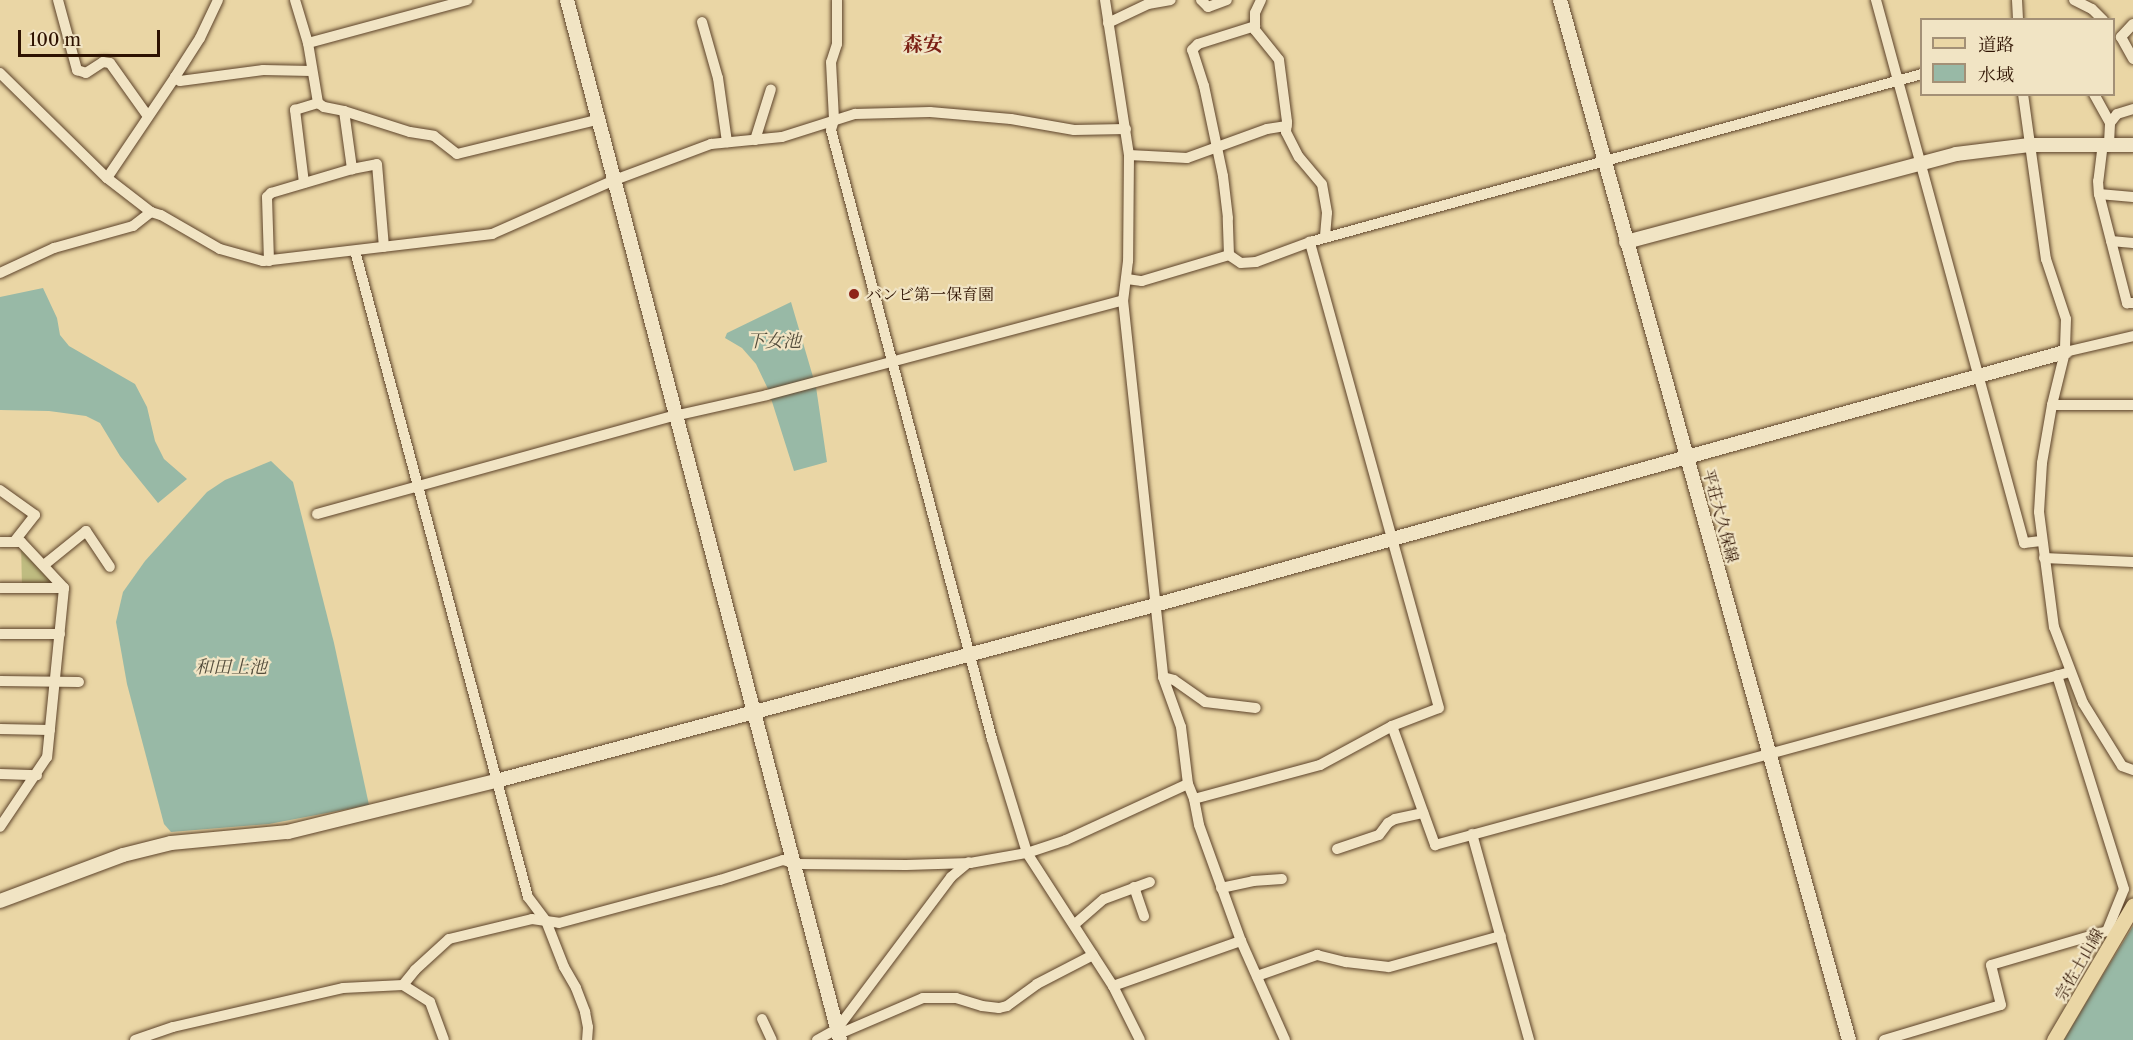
<!DOCTYPE html>
<meta charset="utf-8">
<style>
body{margin:0}
#map{position:relative;width:2133px;height:1040px;overflow:hidden;background:#ead6a5;font-family:"Libre Caslon Text","Noto Serif JP",serif}
div>[style]{position:absolute}
[style*='--x']{left:calc(var(--x)*1px);top:calc(var(--y)*1px);width:calc(var(--w)*1px);rotate:calc(var(--a)*1deg)}
.green>*{inset:0;background:#bfbc81}
.water>*{inset:0;background:#98b9a6}
.roads{filter:drop-shadow(0 0 2px #5d432a) drop-shadow(0 0 2px #5d432a)}
.street>*{height:10px;margin:-5px;padding:0 5px;transform-origin:5px;border-radius:5px;background:#f1e4c4}
.secondary>*{height:14px;margin:-7px;padding:0 7px;transform-origin:7px;border-radius:7px;background:#f1e4c4}
.primary>*{height:15px;margin:-7.5px;padding:0 7.5px;transform-origin:7.5px;border-radius:7.5px;background:#ead6a5}
.dots>*{width:16px;height:16px;translate:-50% -50%;box-sizing:border-box;border:3px solid #f1e4c4;border-radius:50%}
span{translate:-50% -50%;white-space:nowrap;text-align:center;line-height:1.15;-webkit-text-stroke:4.5px #f1e4c4;paint-order:stroke}
.poi-label{font-size:16px;color:#2e1201}
.left{translate:0 -50%;text-align:left}
.street-label{font-size:16px;color:#2e1201}
.water-label{font-size:18px;color:#534c3b;font-style:italic}
.quarter-label{font-size:20px;color:#7a1f14;font-weight:700}
.legend{position:absolute;left:1920px;top:18px;width:195px;height:78px;box-sizing:border-box;background:#f1e4c4;border:2px solid #a39076;margin:0;padding:8px 10px;list-style:none;font-size:18px;color:#2e1201}
.legend li{display:flex;align-items:center;gap:12px;height:30px}
.legend b{width:30px;border:2px solid #a39076}
.scale{position:absolute;left:18px;top:30px;width:142px;height:27px;box-sizing:border-box;border:3px solid #2e1201;border-top:0;padding-left:8px;font-size:18px;line-height:21px;white-space:nowrap;color:#2e1201;-webkit-text-stroke:4px #f1e4c4;paint-order:stroke}
</style>
<div id="map">
<div class="green">
<div style="clip-path:polygon(21px 542px,60px 582px,22px 588px)"></div>
</div>
<div class="water">
<div style="clip-path:polygon(43px 288px,57px 318px,60px 335px,69px 346px,135px 384px,147px 407px,155px 441px,164px 459px,187px 479px,158px 503px,120px 456px,100px 423px,86px 416px,49px 411px,0 410px,0 297px)"></div>
<div style="clip-path:polygon(791px 302px,816px 387px,827px 462px,794px 471px,768px 389px,756px 364px,742px 348px,725px 338px,727px 333px)"></div>
<div style="clip-path:polygon(271px 461px,293px 482px,334px 643px,369px 805px,269px 824px,171px 832px,164px 824px,127px 684px,116px 622px,123px 592px,145px 561px,207px 492px,225px 480px)"></div>
<div style="clip-path:polygon(2133px 926px,2133px 1040px,2064px 1040px,2101px 978px)"></div>
</div>
<div class="roads">
<div class="street">
<div style="--x:58;--y:0;--w:73;--a:74.8"></div>
<div style="--x:77;--y:70;--w:9;--a:18"></div>
<div style="--x:86;--y:73;--w:20;--a:-33"></div>
<div style="--x:103;--y:62;--w:7;--a:8"></div>
<div style="--x:110;--y:63;--w:64;--a:54.6"></div>
<div style="--x:295;--y:0;--w:45;--a:73.2"></div>
<div style="--x:308;--y:43;--w:61;--a:80.5"></div>
<div style="--x:318;--y:103;--w:7;--a:34"></div>
<div style="--x:324;--y:107;--w:20;--a:11"></div>
<div style="--x:344;--y:111;--w:59;--a:82.1"></div>
<div style="--x:352;--y:169;--w:25;--a:-11"></div>
<div style="--x:377;--y:164;--w:83;--a:85.2"></div>
<div style="--x:837;--y:0;--w:44;--a:90"></div>
<div style="--x:837;--y:44;--w:19;--a:108"></div>
<div style="--x:831;--y:62;--w:58;--a:87"></div>
<div style="--x:834;--y:120;--w:10;--a:107"></div>
<div style="--x:831;--y:130;--w:630;--a:75.19"></div>
<div style="--x:992;--y:739;--w:119;--a:72.9"></div>
<div style="--x:1027;--y:853;--w:158;--a:57.1"></div>
<div style="--x:1113;--y:986;--w:60;--a:63.4"></div>
<div style="--x:1105;--y:0;--w:157;--a:81.2"></div>
<div style="--x:1129;--y:155;--w:106;--a:90.5"></div>
<div style="--x:1128;--y:261;--w:39;--a:97"></div>
<div style="--x:1123;--y:300;--w:379;--a:83.9"></div>
<div style="--x:1163;--y:677;--w:53;--a:70.2"></div>
<div style="--x:1181;--y:727;--w:57;--a:83"></div>
<div style="--x:1188;--y:784;--w:16;--a:68"></div>
<div style="--x:1194;--y:799;--w:26;--a:79"></div>
<div style="--x:1199;--y:825;--w:123;--a:70.1"></div>
<div style="--x:1241;--y:941;--w:108;--a:66"></div>
<div style="--x:1201;--y:0;--w:10;--a:45"></div>
<div style="--x:1208;--y:7;--w:20;--a:-20"></div>
<div style="--x:1261;--y:0;--w:14;--a:115"></div>
<div style="--x:1255;--y:13;--w:17;--a:90"></div>
<div style="--x:1255;--y:30;--w:38;--a:51"></div>
<div style="--x:1279;--y:60;--w:63;--a:82.6"></div>
<div style="--x:1287;--y:122;--w:10;--a:96"></div>
<div style="--x:1286;--y:132;--w:28;--a:63"></div>
<div style="--x:1299;--y:157;--w:35;--a:50"></div>
<div style="--x:1322;--y:184;--w:29;--a:80"></div>
<div style="--x:1327;--y:213;--w:25;--a:95"></div>
<div style="--x:1876;--y:0;--w:563;--a:74.75"></div>
<div style="--x:2024;--y:543;--w:17;--a:-7"></div>
<div style="--x:2017;--y:0;--w:20;--a:87"></div>
<div style="--x:2074;--y:0;--w:20;--a:27"></div>
<div style="--x:2092;--y:9;--w:16;--a:45"></div>
<div style="--x:702;--y:22;--w:58;--a:74.1"></div>
<div style="--x:718;--y:78;--w:65;--a:82"></div>
<div style="--x:1108;--y:23;--w:44;--a:-25.4"></div>
<div style="--x:1148;--y:4;--w:23;--a:-10"></div>
<div style="--x:2133;--y:24;--w:18;--a:133"></div>
<div style="--x:2121;--y:37;--w:25;--a:61"></div>
<div style="--x:308;--y:43;--w:165;--a:-15.1"></div>
<div style="--x:0;--y:73;--w:150;--a:44.5"></div>
<div style="--x:107;--y:178;--w:56;--a:37.7"></div>
<div style="--x:151;--y:212;--w:10;--a:17"></div>
<div style="--x:161;--y:215;--w:68;--a:30"></div>
<div style="--x:220;--y:249;--w:45;--a:15.6"></div>
<div style="--x:263;--y:261;--w:231;--a:-6.7"></div>
<div style="--x:492;--y:234;--w:131;--a:-23.8"></div>
<div style="--x:612;--y:181;--w:106;--a:-20.5"></div>
<div style="--x:711;--y:144;--w:71;--a:-5.6"></div>
<div style="--x:782;--y:137;--w:77;--a:-17.5"></div>
<div style="--x:855;--y:114;--w:75;--a:-1.5"></div>
<div style="--x:930;--y:112;--w:81;--a:4.9"></div>
<div style="--x:1011;--y:119;--w:64;--a:9.9"></div>
<div style="--x:1074;--y:130;--w:52;--a:-1.1"></div>
<div style="--x:175;--y:77;--w:6;--a:39"></div>
<div style="--x:180;--y:81;--w:84;--a:-7.5"></div>
<div style="--x:263;--y:70;--w:48;--a:1.2"></div>
<div style="--x:2023;--y:94;--w:167;--a:82.1"></div>
<div style="--x:2046;--y:259;--w:63;--a:71.6"></div>
<div style="--x:2066;--y:319;--w:33;--a:92"></div>
<div style="--x:2065;--y:352;--w:55;--a:103.8"></div>
<div style="--x:2052;--y:405;--w:59;--a:99.8"></div>
<div style="--x:2042;--y:463;--w:49;--a:93.5"></div>
<div style="--x:2039;--y:512;--w:116;--a:82.6"></div>
<div style="--x:2054;--y:627;--w:81;--a:69.1"></div>
<div style="--x:2083;--y:703;--w:74;--a:58.2"></div>
<div style="--x:2122;--y:766;--w:12;--a:20"></div>
<div style="--x:2094;--y:94;--w:33;--a:61"></div>
<div style="--x:344;--y:111;--w:69;--a:17.7"></div>
<div style="--x:410;--y:132;--w:24;--a:9"></div>
<div style="--x:434;--y:136;--w:29;--a:38"></div>
<div style="--x:457;--y:154;--w:144;--a:-13.7"></div>
<div style="--x:755;--y:140;--w:53;--a:-72.6"></div>
<div style="--x:2103;--y:143;--w:38;--a:97"></div>
<div style="--x:2098;--y:181;--w:13;--a:86"></div>
<div style="--x:2099;--y:194;--w:113;--a:75.6"></div>
<div style="--x:2127;--y:303;--w:6;--a:0"></div>
<div style="--x:2109;--y:143;--w:20;--a:-87"></div>
<div style="--x:2110;--y:123;--w:11;--a:-52"></div>
<div style="--x:2117;--y:114;--w:17;--a:-17"></div>
<div style="--x:1129;--y:155;--w:58;--a:3"></div>
<div style="--x:1187;--y:158;--w:85;--a:-19.9"></div>
<div style="--x:1267;--y:129;--w:20;--a:-9"></div>
<div style="--x:107;--y:178;--w:122;--a:-56"></div>
<div style="--x:175;--y:77;--w:46;--a:-57.3"></div>
<div style="--x:200;--y:38;--w:42;--a:-64.7"></div>
<div style="--x:304;--y:183;--w:74;--a:-97"></div>
<div style="--x:295;--y:110;--w:24;--a:-17"></div>
<div style="--x:2099;--y:194;--w:34;--a:5"></div>
<div style="--x:2111;--y:241;--w:22;--a:5"></div>
<div style="--x:355;--y:251;--w:669;--a:75.01"></div>
<div style="--x:528;--y:897;--w:30;--a:53"></div>
<div style="--x:546;--y:921;--w:49;--a:68.6"></div>
<div style="--x:564;--y:967;--w:24;--a:60"></div>
<div style="--x:576;--y:988;--w:26;--a:69"></div>
<div style="--x:585;--y:1012;--w:15;--a:79"></div>
<div style="--x:588;--y:1027;--w:13;--a:94"></div>
<div style="--x:1229;--y:255;--w:37;--a:-92"></div>
<div style="--x:1228;--y:218;--w:42;--a:-96.8"></div>
<div style="--x:1223;--y:176;--w:92;--a:-101.9"></div>
<div style="--x:1204;--y:86;--w:38;--a:-108"></div>
<div style="--x:1192;--y:50;--w:8;--a:-45"></div>
<div style="--x:1198;--y:44;--w:60;--a:-17.5"></div>
<div style="--x:269;--y:261;--w:64;--a:-91.8"></div>
<div style="--x:267;--y:197;--w:6;--a:-45"></div>
<div style="--x:271;--y:193;--w:84;--a:-16.5"></div>
<div style="--x:0;--y:273;--w:60;--a:-24.8"></div>
<div style="--x:54;--y:248;--w:82;--a:-15.6"></div>
<div style="--x:133;--y:226;--w:23;--a:-38"></div>
<div style="--x:1127;--y:279;--w:15;--a:8"></div>
<div style="--x:1142;--y:281;--w:91;--a:-16.6"></div>
<div style="--x:1229;--y:255;--w:14;--a:34"></div>
<div style="--x:1241;--y:263;--w:15;--a:-4"></div>
<div style="--x:1256;--y:262;--w:58;--a:-20.3"></div>
<div style="--x:1310;--y:242;--w:635;--a:-15.35"></div>
<div style="--x:2065;--y:352;--w:70;--a:-13.2"></div>
<div style="--x:2052;--y:405;--w:81;--a:0"></div>
<div style="--x:0;--y:490;--w:43;--a:35.5"></div>
<div style="--x:35;--y:515;--w:34;--a:128"></div>
<div style="--x:317;--y:514;--w:370;--a:-15.4"></div>
<div style="--x:674;--y:416;--w:95;--a:-12.7"></div>
<div style="--x:767;--y:395;--w:368;--a:-14.9"></div>
<div style="--x:0;--y:542;--w:21;--a:0"></div>
<div style="--x:21;--y:542;--w:63;--a:46.9"></div>
<div style="--x:64;--y:588;--w:170;--a:95.7"></div>
<div style="--x:47;--y:757;--w:84;--a:123.9"></div>
<div style="--x:2044;--y:558;--w:89;--a:2.6"></div>
<div style="--x:44;--y:565;--w:54;--a:-39"></div>
<div style="--x:86;--y:531;--w:43;--a:56.3"></div>
<div style="--x:0;--y:588;--w:64;--a:0"></div>
<div style="--x:0;--y:634;--w:60;--a:0"></div>
<div style="--x:1163;--y:677;--w:11;--a:15"></div>
<div style="--x:1174;--y:680;--w:38;--a:35"></div>
<div style="--x:1205;--y:702;--w:51;--a:6.7"></div>
<div style="--x:0;--y:681;--w:79;--a:0.7"></div>
<div style="--x:1392;--y:726;--w:127;--a:70.1"></div>
<div style="--x:1435;--y:845;--w:658;--a:-15.24"></div>
<div style="--x:0;--y:729;--w:50;--a:1.1"></div>
<div style="--x:0;--y:774;--w:37;--a:2"></div>
<div style="--x:1194;--y:799;--w:131;--a:-15.1"></div>
<div style="--x:1320;--y:765;--w:82;--a:-28.4"></div>
<div style="--x:1392;--y:726;--w:50;--a:-21"></div>
<div style="--x:1439;--y:708;--w:484;--a:-105.5"></div>
<div style="--x:1472;--y:834;--w:214;--a:74.5"></div>
<div style="--x:1337;--y:849;--w:44;--a:-18.4"></div>
<div style="--x:1379;--y:835;--w:15;--a:-53"></div>
<div style="--x:1388;--y:823;--w:8;--a:-30"></div>
<div style="--x:1395;--y:819;--w:29;--a:-12"></div>
<div style="--x:1134;--y:887;--w:31;--a:71"></div>
<div style="--x:1221;--y:888;--w:33;--a:-12"></div>
<div style="--x:1253;--y:881;--w:29;--a:-4"></div>
<div style="--x:1075;--y:924;--w:38;--a:-41"></div>
<div style="--x:1104;--y:899;--w:49;--a:-20.3"></div>
<div style="--x:1257;--y:976;--w:64;--a:-19.3"></div>
<div style="--x:1317;--y:955;--w:30;--a:14"></div>
<div style="--x:1346;--y:962;--w:43;--a:6.6"></div>
<div style="--x:1389;--y:967;--w:116;--a:-15.5"></div>
<div style="--x:403;--y:985;--w:32;--a:32"></div>
<div style="--x:430;--y:1002;--w:40;--a:69.8"></div>
<div style="--x:1113;--y:986;--w:136;--a:-19.4"></div>
<div style="--x:762;--y:1019;--w:23;--a:65"></div>
<div style="--x:839;--y:1034;--w:91;--a:-23.2"></div>
<div style="--x:923;--y:998;--w:33;--a:0"></div>
<div style="--x:956;--y:998;--w:27;--a:17"></div>
<div style="--x:982;--y:1006;--w:17;--a:7"></div>
<div style="--x:999;--y:1008;--w:8;--a:-14"></div>
<div style="--x:1007;--y:1006;--w:37;--a:-36"></div>
<div style="--x:1037;--y:984;--w:63;--a:-27.4"></div>
<div style="--x:135;--y:1040;--w:40;--a:-18.9"></div>
<div style="--x:173;--y:1027;--w:174;--a:-12.9"></div>
<div style="--x:343;--y:988;--w:60;--a:-2.9"></div>
<div style="--x:403;--y:985;--w:19;--a:-51"></div>
<div style="--x:415;--y:970;--w:46;--a:-42.4"></div>
<div style="--x:449;--y:939;--w:85;--a:-13.5"></div>
<div style="--x:532;--y:919;--w:27;--a:8"></div>
<div style="--x:559;--y:923;--w:167;--a:-15"></div>
<div style="--x:720;--y:880;--w:66;--a:-17.6"></div>
<div style="--x:783;--y:860;--w:14;--a:17"></div>
<div style="--x:796;--y:864;--w:110;--a:0.5"></div>
<div style="--x:906;--y:865;--w:64;--a:-1.8"></div>
<div style="--x:970;--y:863;--w:58;--a:-10"></div>
<div style="--x:1027;--y:853;--w:41;--a:-18.4"></div>
<div style="--x:1066;--y:840;--w:134;--a:-24.7"></div>
<div style="--x:817;--y:1040;--w:23;--a:-29"></div>
<div style="--x:837;--y:1029;--w:190;--a:-53.1"></div>
<div style="--x:951;--y:877;--w:23;--a:-40"></div>
<div style="--x:1884;--y:1040;--w:122;--a:-16.7"></div>
<div style="--x:2001;--y:1005;--w:41;--a:-104"></div>
<div style="--x:1991;--y:965;--w:121;--a:-16.3"></div>
<div style="--x:2107;--y:931;--w:45;--a:-68"></div>
<div style="--x:2124;--y:889;--w:224;--a:-107.4"></div>
</div>
<div class="secondary">
<div style="--x:567;--y:0;--w:1075;--a:75.29"></div>
<div style="--x:1560;--y:0;--w:1079;--a:74.47"></div>
<div style="--x:1626;--y:242;--w:342;--a:-14.9"></div>
<div style="--x:1956;--y:154;--w:74;--a:-7"></div>
<div style="--x:2029;--y:145;--w:104;--a:0"></div>
<div style="--x:0;--y:901;--w:131;--a:-20.5"></div>
<div style="--x:123;--y:855;--w:49;--a:-14"></div>
<div style="--x:171;--y:843;--w:118;--a:-5.4"></div>
<div style="--x:288;--y:832;--w:214;--a:-13.8"></div>
<div style="--x:496;--y:781;--w:682;--a:-14.95"></div>
<div style="--x:1155;--y:605;--w:945;--a:-15.54"></div>
</div>
<div class="primary">
<div style="--x:2054;--y:1040;--w:156;--a:-59.5"></div>
</div>
</div>
<div class="dots">
<div style="left:854px;top:294px;background:#8f2418"></div>
</div>
<div class="poi-label">
<span class="left" style="left:866px;top:294px">バンビ第一保育園</span>
</div>
<div class="street-label">
<span style="left:1721px;top:516px;rotate:75deg">平荘大久保線</span>
<span style="left:2079px;top:964px;rotate:-60deg">宗佐土山線</span>
</div>
<div class="water-label">
<span style="left:774px;top:341px">下女池</span>
<span style="left:231px;top:667px">和田上池</span>
</div>
<div class="quarter-label">
<span style="left:923px;top:44px">森安</span>
</div>
<ul class="legend">
<li><b style="height:8px;background:#ead6a5"></b>道路</li>
<li><b style="height:16px;background:#98b9a6"></b>水域</li>
</ul>
<div class="scale">100 m</div>
</div>
